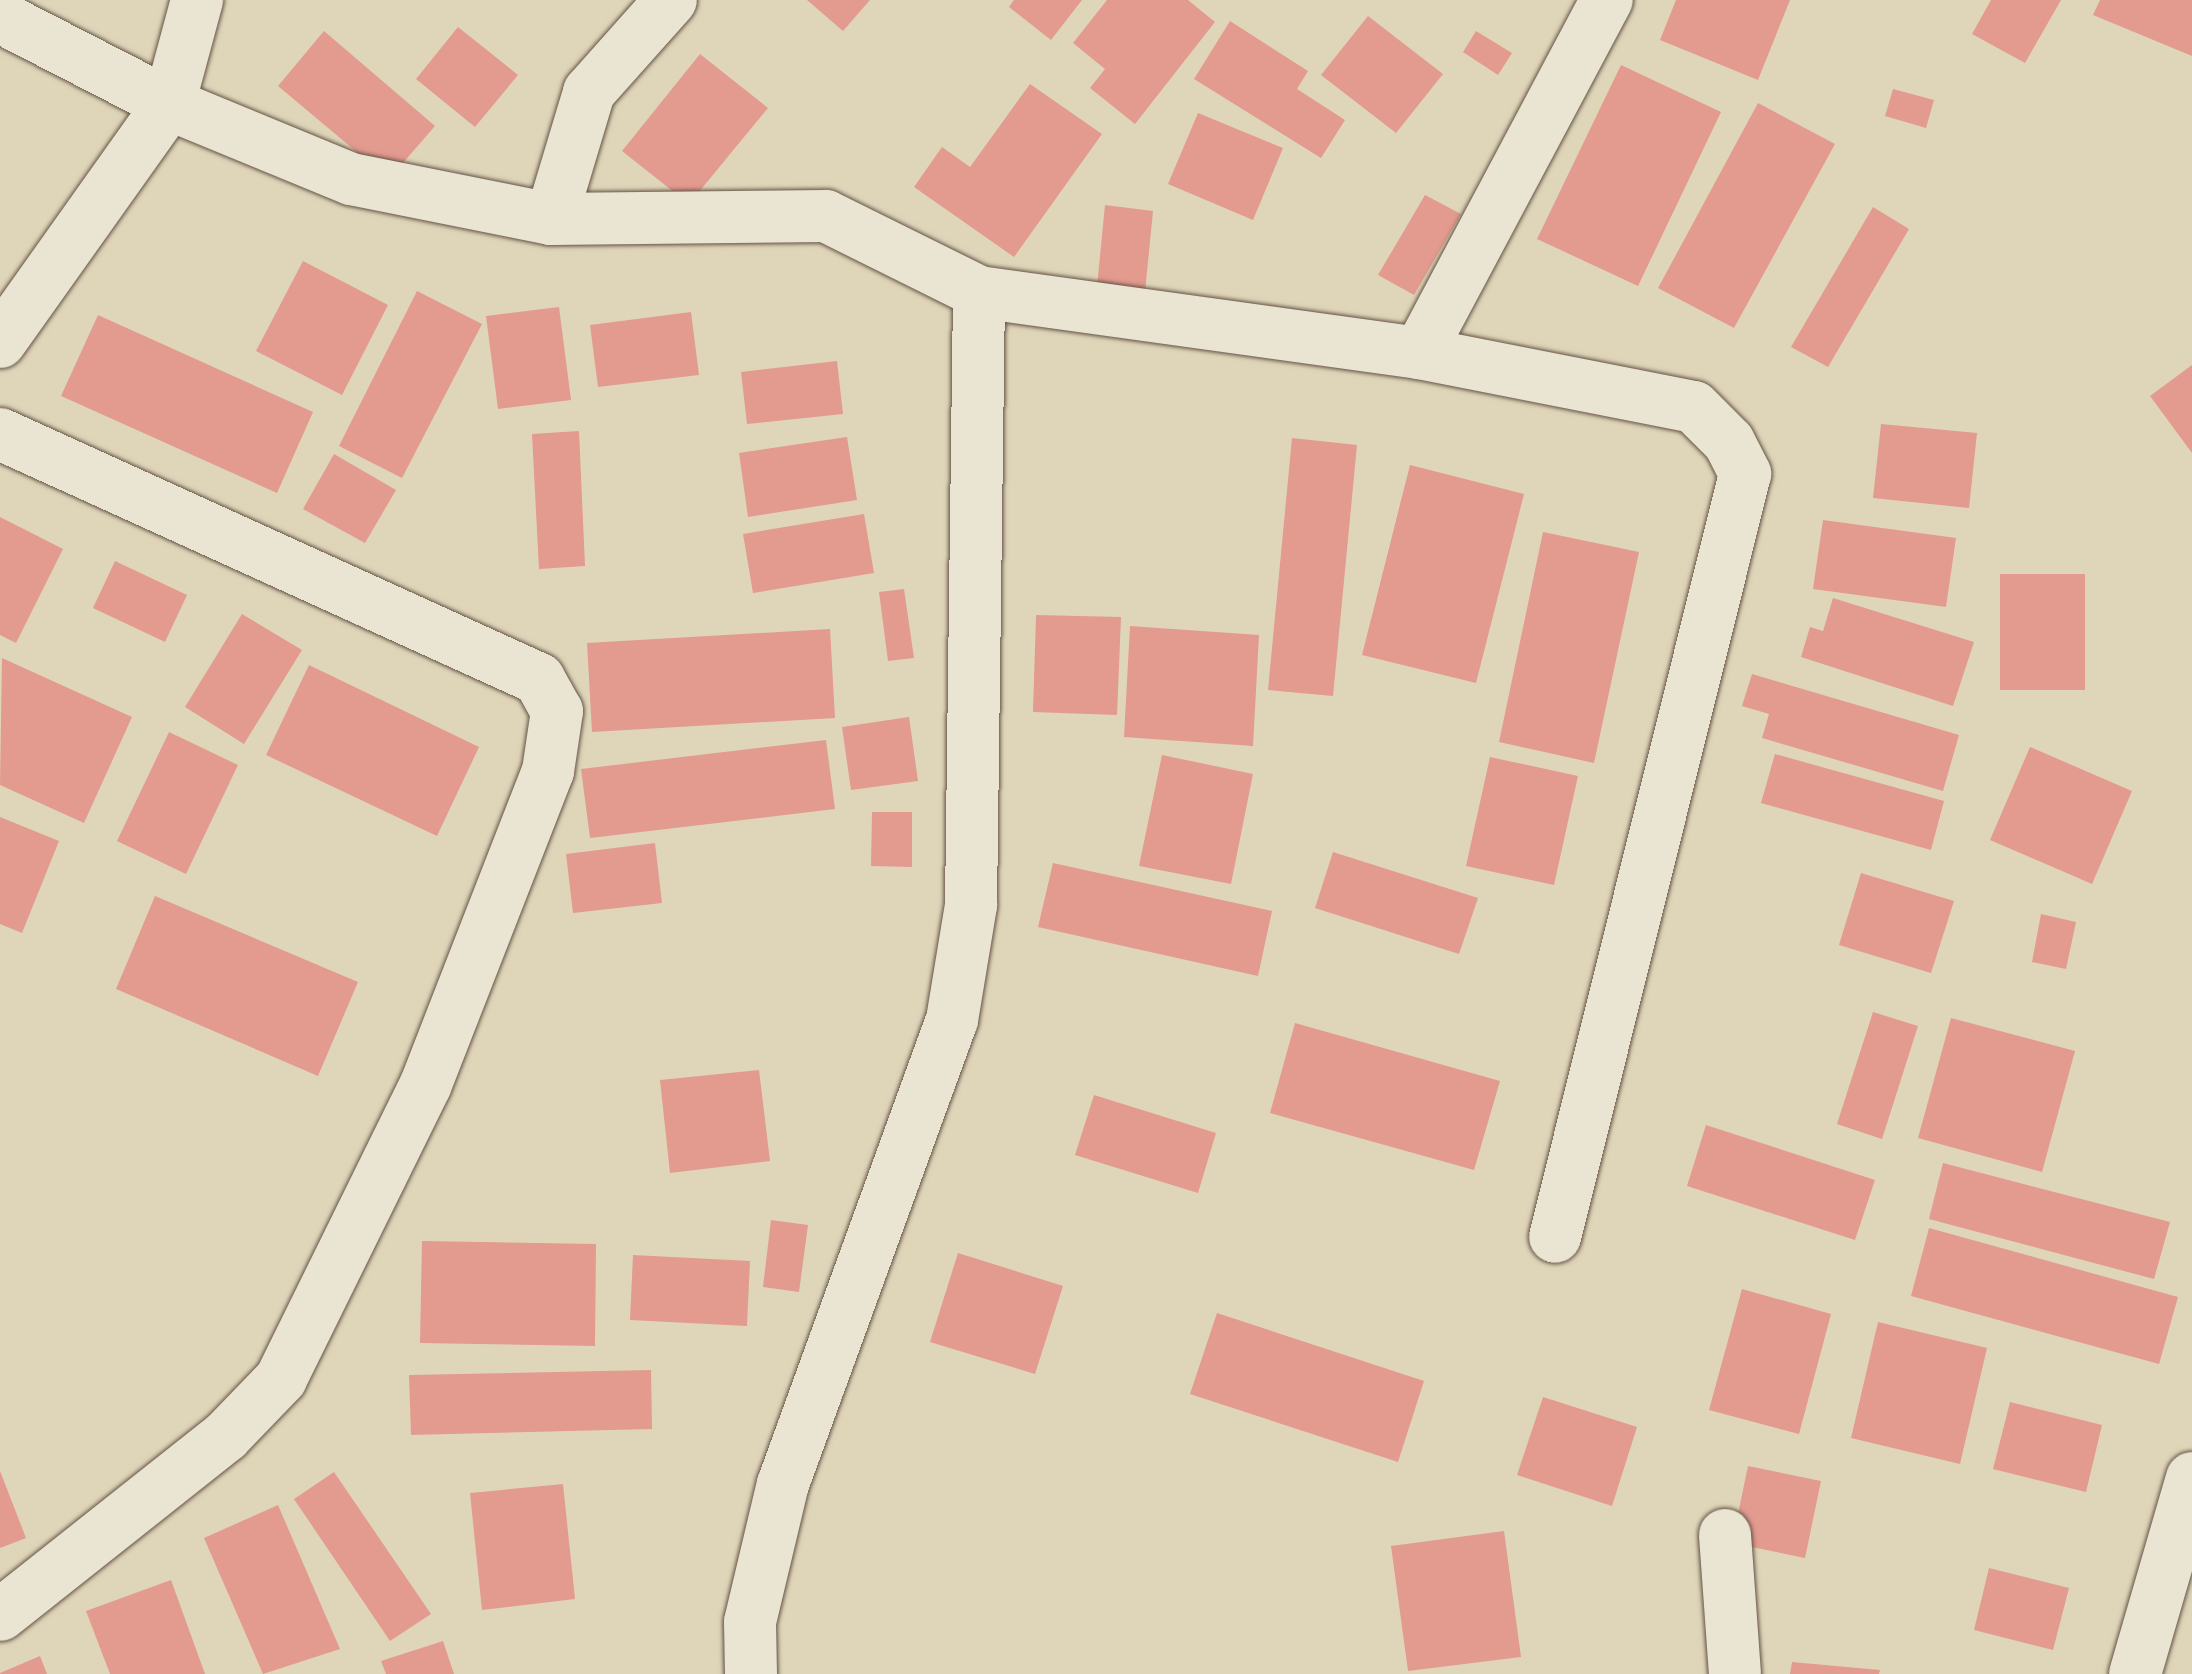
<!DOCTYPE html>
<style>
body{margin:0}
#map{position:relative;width:2192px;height:1674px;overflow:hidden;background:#dfd6ba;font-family:"Gentium Book Plus",serif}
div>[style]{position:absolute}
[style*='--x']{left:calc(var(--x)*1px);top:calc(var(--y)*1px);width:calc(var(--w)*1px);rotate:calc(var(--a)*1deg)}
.building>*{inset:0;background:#e39a8f}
.roads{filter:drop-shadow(0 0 2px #655344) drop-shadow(0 0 2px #655344)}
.minor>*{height:52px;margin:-26px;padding:0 26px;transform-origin:26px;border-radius:26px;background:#eae4d2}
span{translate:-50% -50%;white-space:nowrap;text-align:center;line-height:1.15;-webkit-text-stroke:8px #eae4d2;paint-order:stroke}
</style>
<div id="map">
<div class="building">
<div style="clip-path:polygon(807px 0,870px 0,843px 31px)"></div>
<div style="clip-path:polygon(1014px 0,1082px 0,1051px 40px,1009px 7px)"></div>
<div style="clip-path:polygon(1107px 0,1188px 0,1215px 22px,1135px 124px,1090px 88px,1105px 69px,1073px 43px)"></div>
<div style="clip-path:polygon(1676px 0,1790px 0,1758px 80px,1660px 40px)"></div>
<div style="clip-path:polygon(1991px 0,2061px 0,2025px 63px,1972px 34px)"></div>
<div style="clip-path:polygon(2100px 0,2192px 0,2192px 56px,2093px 15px)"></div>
<div style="clip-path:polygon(1368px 16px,1443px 74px,1396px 133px,1321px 75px)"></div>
<div style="clip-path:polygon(1230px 21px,1308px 71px,1297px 89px,1345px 120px,1321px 158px,1194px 79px)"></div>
<div style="clip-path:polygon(458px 27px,518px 75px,475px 127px,416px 79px)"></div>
<div style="clip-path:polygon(324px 31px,435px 126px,389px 179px,278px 86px)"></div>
<div style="clip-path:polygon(1476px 31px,1512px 53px,1498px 75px,1463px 52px)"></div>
<div style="clip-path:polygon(700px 54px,768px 108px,689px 204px,622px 151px)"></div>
<div style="clip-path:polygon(1621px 65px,1721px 112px,1638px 286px,1537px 239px)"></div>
<div style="clip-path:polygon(1030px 84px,1102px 134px,1014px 257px,914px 187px,942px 147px,970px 167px)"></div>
<div style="clip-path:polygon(1893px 89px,1934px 100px,1926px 128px,1885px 116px)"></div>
<div style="clip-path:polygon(1758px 103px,1835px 144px,1734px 328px,1658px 288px)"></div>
<div style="clip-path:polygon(1198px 113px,1283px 148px,1253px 220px,1168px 184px)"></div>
<div style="clip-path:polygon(1425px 195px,1461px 214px,1414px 295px,1378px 275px)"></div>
<div style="clip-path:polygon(1105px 205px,1153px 211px,1144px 302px,1096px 297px)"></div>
<div style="clip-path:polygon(1873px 207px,1909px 229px,1828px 367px,1791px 347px)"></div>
<div style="clip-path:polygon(303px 261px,388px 305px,342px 395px,256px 351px)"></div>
<div style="clip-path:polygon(417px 291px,482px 324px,402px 478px,339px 446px)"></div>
<div style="clip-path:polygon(559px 307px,571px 400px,498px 409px,486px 316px)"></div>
<div style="clip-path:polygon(691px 312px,699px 375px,598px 387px,590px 325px)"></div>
<div style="clip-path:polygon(98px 315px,313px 412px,277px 493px,61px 396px)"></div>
<div style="clip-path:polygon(837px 361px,843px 414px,747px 424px,741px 372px)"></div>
<div style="clip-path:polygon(2192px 365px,2192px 453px,2150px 396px)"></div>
<div style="clip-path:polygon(1881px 424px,1977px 433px,1969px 508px,1873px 498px)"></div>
<div style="clip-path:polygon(579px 431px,585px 566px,539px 569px,532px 434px)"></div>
<div style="clip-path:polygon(847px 437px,857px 500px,748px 517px,739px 453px)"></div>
<div style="clip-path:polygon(1292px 438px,1357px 445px,1333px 696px,1268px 690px)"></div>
<div style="clip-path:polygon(334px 454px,396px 490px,365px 543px,303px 509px)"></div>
<div style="clip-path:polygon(1410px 465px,1524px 494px,1476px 683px,1362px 655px)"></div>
<div style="clip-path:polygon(864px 514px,874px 573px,753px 593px,743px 534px)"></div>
<div style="clip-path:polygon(0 517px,63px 549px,16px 643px,0 635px)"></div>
<div style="clip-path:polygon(1823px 520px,1956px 538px,1946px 607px,1813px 589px)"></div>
<div style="clip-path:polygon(1543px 532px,1639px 552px,1594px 763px,1499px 742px)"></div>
<div style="clip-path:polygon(115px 561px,187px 595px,165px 642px,93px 608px)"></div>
<div style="clip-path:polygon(2000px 574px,2085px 574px,2085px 690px,2000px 690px)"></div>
<div style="clip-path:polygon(904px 589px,914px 658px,888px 661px,879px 592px)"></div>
<div style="clip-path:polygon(1833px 598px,1974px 642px,1953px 706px,1801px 657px,1810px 627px,1823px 631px)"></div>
<div style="clip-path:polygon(242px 614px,302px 650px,244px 744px,185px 707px)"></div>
<div style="clip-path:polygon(1036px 615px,1121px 617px,1117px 715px,1033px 712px)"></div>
<div style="clip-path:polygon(1130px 626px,1259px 635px,1253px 746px,1124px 737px)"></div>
<div style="clip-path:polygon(830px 629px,835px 718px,592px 732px,587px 643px)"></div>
<div style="clip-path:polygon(2px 658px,132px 717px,84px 823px,0 785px)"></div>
<div style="clip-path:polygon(309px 665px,479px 747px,437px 836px,266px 755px)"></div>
<div style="clip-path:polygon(1752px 674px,1959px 735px,1943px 791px,1762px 738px,1769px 714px,1742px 706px)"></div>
<div style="clip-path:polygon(909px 717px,918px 781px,851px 790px,842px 727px)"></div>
<div style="clip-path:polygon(169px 732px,238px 765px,186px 874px,117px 841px)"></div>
<div style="clip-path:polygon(826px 740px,835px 809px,590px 838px,581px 769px)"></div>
<div style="clip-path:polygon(2030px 747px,2132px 791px,2092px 884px,1990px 840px)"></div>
<div style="clip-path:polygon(1775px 754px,1944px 801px,1931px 850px,1761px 803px)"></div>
<div style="clip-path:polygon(1162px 755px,1253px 774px,1231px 884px,1139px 866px)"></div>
<div style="clip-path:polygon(1490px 757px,1578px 776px,1554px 885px,1466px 866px)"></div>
<div style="clip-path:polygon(872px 812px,912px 812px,912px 867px,871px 866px)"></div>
<div style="clip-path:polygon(0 817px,59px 841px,22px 933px,0 924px)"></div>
<div style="clip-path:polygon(655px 843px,662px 903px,573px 913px,566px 854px)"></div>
<div style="clip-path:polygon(1333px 852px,1478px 898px,1459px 954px,1315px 908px)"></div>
<div style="clip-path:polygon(1053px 863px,1272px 911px,1258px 976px,1038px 927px)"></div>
<div style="clip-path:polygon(1861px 873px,1954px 901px,1931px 973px,1839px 945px)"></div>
<div style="clip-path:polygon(155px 896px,358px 982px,318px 1076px,116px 989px)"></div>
<div style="clip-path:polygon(2041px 914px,2076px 922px,2066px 969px,2032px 962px)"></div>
<div style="clip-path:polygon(1873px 1012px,1918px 1026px,1882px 1139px,1837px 1124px)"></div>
<div style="clip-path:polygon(1951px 1018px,2075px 1051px,2042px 1172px,1918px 1138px)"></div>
<div style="clip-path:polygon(1295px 1023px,1500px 1081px,1474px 1170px,1270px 1113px)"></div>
<div style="clip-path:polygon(759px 1070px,770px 1161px,670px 1173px,660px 1080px)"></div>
<div style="clip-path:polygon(1094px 1095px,1216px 1133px,1198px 1193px,1075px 1155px)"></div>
<div style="clip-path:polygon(1706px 1125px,1875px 1180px,1855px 1240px,1687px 1186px)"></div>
<div style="clip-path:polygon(1943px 1163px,2170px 1222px,2154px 1279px,1929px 1219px)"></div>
<div style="clip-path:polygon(771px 1220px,808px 1225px,799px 1292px,763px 1287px)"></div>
<div style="clip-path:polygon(1929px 1228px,2178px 1297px,2159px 1364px,1911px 1296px)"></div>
<div style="clip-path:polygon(422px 1241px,596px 1244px,595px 1346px,420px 1343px)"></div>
<div style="clip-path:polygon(958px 1253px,1063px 1286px,1035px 1374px,930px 1342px)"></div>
<div style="clip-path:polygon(633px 1255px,750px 1261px,747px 1326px,630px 1320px)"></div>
<div style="clip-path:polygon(1742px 1289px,1831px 1314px,1799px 1434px,1709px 1410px)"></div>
<div style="clip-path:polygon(1217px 1313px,1424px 1381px,1398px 1462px,1190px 1394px)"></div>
<div style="clip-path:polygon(1878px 1322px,1987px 1348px,1960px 1464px,1851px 1438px)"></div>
<div style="clip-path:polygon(651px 1370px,652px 1429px,411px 1435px,409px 1375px)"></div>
<div style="clip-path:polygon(1543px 1397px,1637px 1427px,1612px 1506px,1517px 1475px)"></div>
<div style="clip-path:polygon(2010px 1402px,2102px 1425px,2086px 1492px,1993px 1469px)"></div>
<div style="clip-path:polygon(1748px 1466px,1821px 1481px,1805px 1558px,1732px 1543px)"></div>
<div style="clip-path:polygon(0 1471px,26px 1538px,0 1548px)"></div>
<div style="clip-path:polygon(334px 1472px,431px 1614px,390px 1641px,294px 1499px)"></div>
<div style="clip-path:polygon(563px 1484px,575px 1599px,482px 1610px,470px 1493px)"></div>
<div style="clip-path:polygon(278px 1505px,340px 1649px,263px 1674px,204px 1538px)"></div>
<div style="clip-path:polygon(1504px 1531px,1521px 1657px,1408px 1671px,1391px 1546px)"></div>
<div style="clip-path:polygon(1989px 1568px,2069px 1588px,2053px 1650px,1974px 1630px)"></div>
<div style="clip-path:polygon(171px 1580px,205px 1674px,110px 1674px,86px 1611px)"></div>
<div style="clip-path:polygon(443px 1641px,454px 1674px,386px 1674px,381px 1661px)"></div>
<div style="clip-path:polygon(40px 1656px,47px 1674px,0 1674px,0 1673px)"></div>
<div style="clip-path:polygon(1792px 1662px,1880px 1670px,1879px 1674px,1790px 1674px)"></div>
</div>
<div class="roads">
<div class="minor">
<div style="--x:0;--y:17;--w:190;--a:27.2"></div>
<div style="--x:169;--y:104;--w:197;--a:22.4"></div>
<div style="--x:351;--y:179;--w:204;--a:11.3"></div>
<div style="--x:551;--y:219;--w:275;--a:-0.6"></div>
<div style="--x:826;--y:216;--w:171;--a:26.4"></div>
<div style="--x:979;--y:292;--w:444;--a:7.9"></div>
<div style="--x:1419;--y:353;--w:280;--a:11.1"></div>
<div style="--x:1694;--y:407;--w:49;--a:45"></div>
<div style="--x:1729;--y:442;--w:36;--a:63"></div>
<div style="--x:1745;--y:474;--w:786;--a:103.98"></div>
<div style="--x:551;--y:219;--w:133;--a:-73.3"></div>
<div style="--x:589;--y:92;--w:123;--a:-48.3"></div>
<div style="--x:0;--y:342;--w:292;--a:-54.6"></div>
<div style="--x:169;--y:104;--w:108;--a:-74.9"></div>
<div style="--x:1419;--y:353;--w:400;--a:-62"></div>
<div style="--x:0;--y:434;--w:592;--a:24.44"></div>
<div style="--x:539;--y:679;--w:37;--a:61"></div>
<div style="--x:557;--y:711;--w:61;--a:98.5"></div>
<div style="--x:548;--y:771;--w:338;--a:111.3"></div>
<div style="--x:425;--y:1086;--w:326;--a:116.2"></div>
<div style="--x:281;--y:1379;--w:79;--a:134"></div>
<div style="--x:226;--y:1436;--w:288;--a:141.6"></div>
<div style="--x:1725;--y:1535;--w:139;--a:85.9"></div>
<div style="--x:751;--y:1674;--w:52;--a:-91.1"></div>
<div style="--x:750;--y:1622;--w:142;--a:-76.6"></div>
<div style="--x:783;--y:1484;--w:494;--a:-70"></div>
<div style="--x:952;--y:1020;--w:117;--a:-80.6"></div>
<div style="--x:971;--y:905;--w:613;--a:-89.25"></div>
<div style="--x:2135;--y:1674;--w:204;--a:-73.8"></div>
</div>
</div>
</div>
